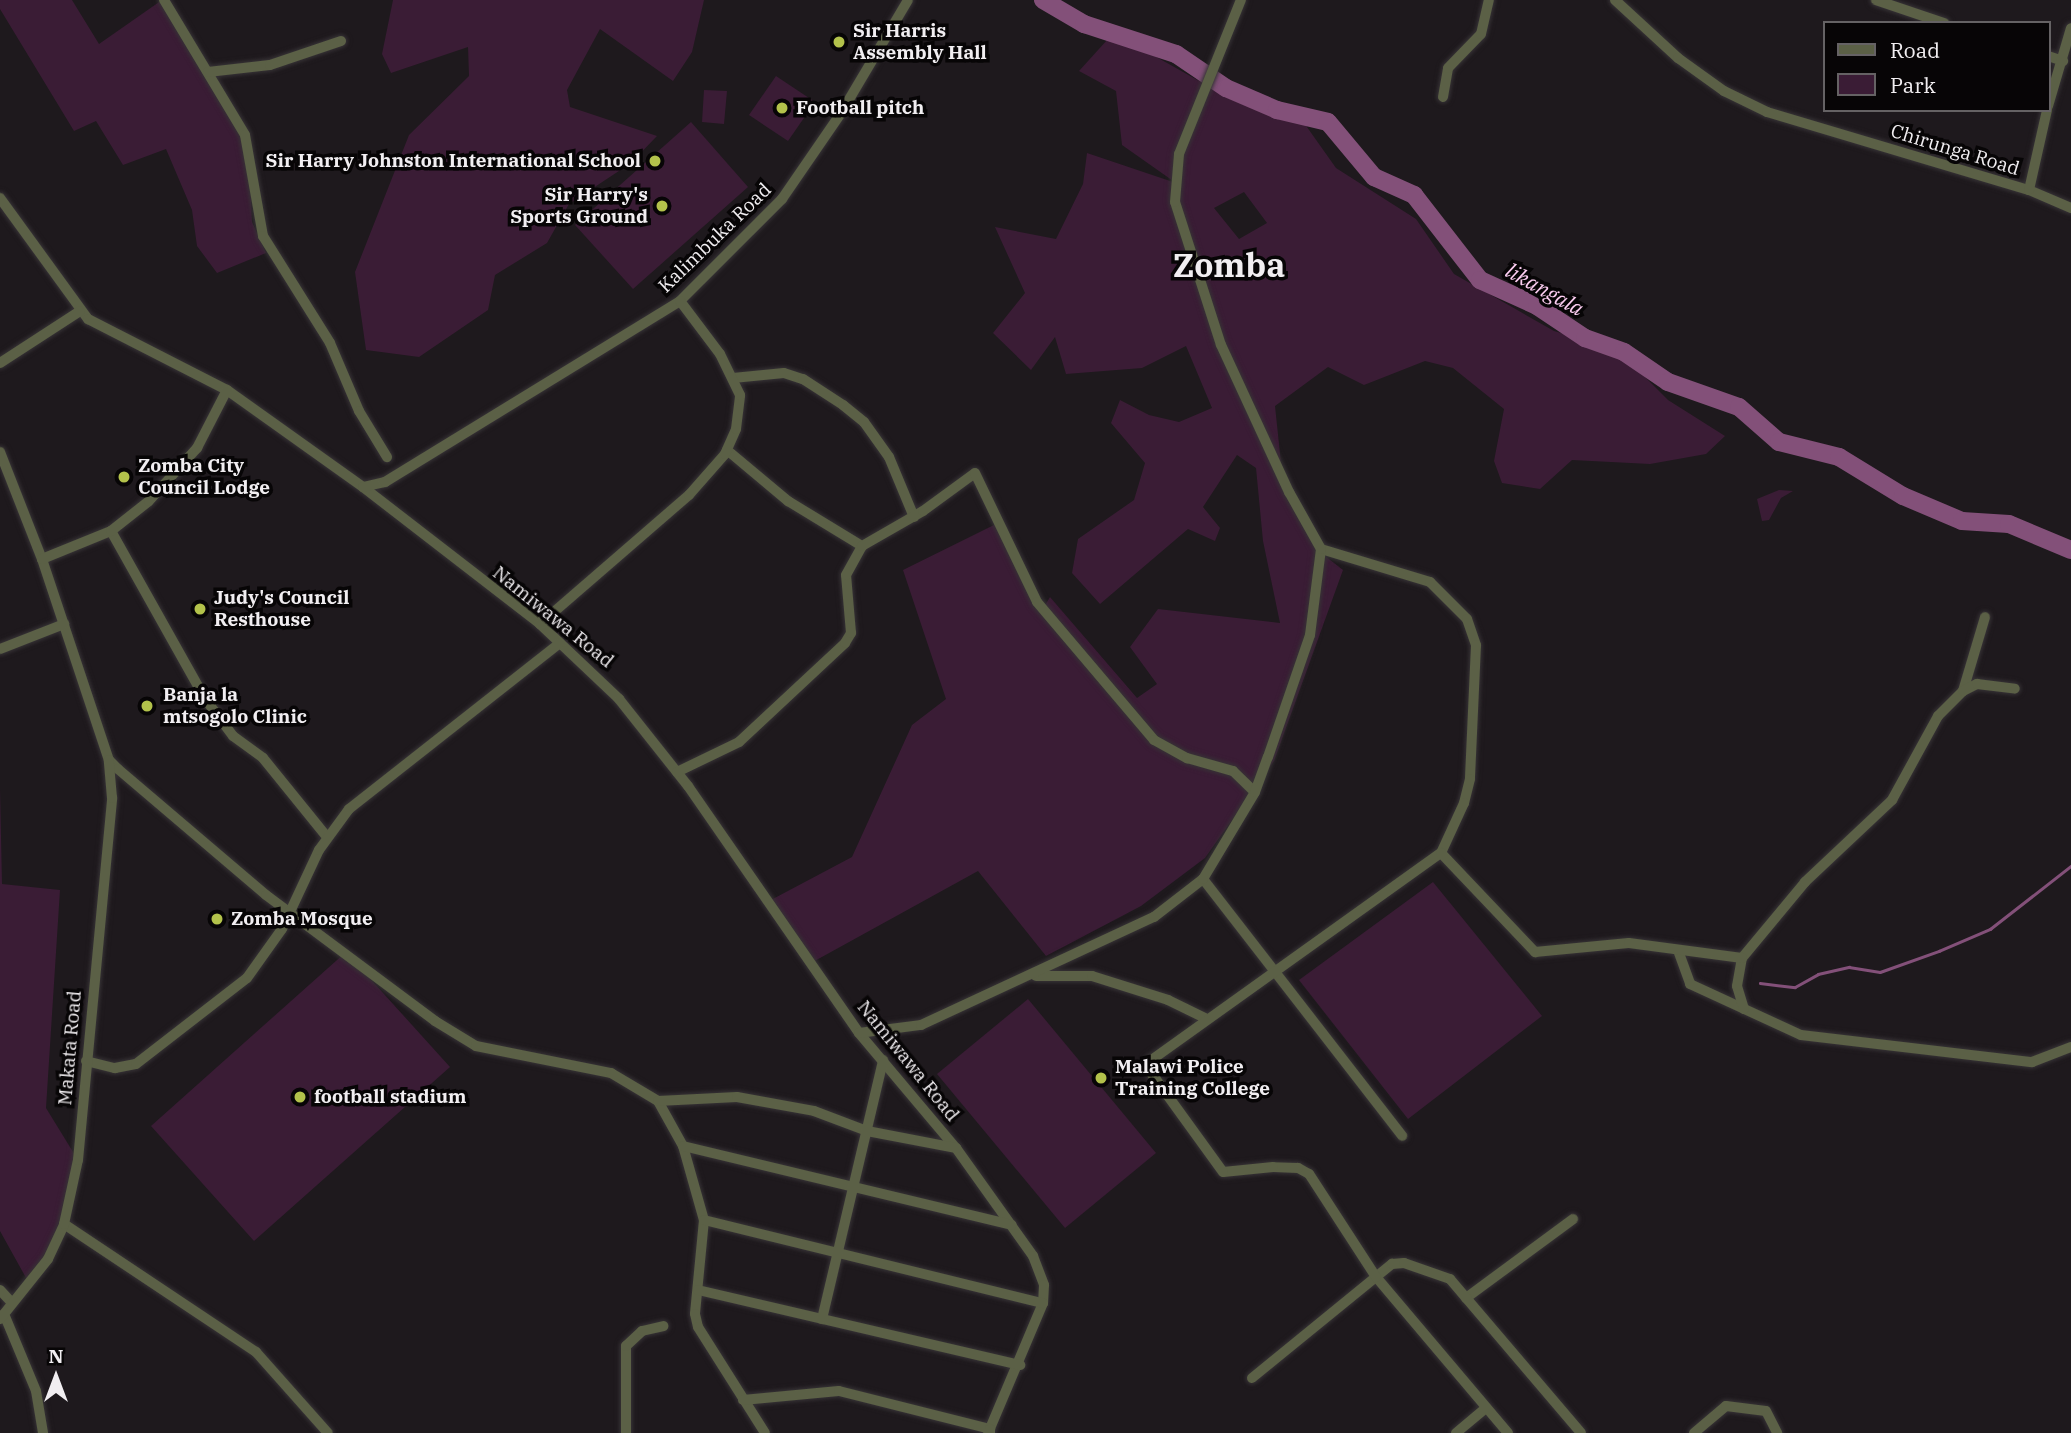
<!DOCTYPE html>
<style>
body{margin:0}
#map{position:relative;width:2071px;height:1433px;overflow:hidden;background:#1e191d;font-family:"IBM Plex Serif",serif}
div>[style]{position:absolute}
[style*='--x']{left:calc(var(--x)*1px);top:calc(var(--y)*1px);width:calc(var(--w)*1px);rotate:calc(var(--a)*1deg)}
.green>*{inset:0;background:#3a1c35}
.stream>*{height:2.5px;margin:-1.25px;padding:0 1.25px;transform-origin:1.25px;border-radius:1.25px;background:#835079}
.river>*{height:18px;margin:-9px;padding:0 9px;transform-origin:9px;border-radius:9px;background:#835079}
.roads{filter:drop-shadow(0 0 2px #373336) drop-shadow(0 0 2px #373336)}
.minor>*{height:10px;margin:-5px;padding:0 5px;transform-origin:5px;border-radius:5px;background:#5b6046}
.dots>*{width:19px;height:19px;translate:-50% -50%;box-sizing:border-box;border:4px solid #070506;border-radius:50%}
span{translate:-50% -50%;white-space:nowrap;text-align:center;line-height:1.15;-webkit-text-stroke:7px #070506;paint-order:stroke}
.poi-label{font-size:19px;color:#f1eef1;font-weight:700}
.left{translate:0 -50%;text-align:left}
.right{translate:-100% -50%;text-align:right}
.street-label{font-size:19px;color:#f1eef1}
.water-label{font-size:21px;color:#fccdf1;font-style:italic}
.town-label{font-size:33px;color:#f1eef1;font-weight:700}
.legend{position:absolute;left:1823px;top:21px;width:228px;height:91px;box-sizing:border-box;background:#070506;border:2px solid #656264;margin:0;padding:9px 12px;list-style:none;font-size:21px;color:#f1eef1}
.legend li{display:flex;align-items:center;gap:14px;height:35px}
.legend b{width:35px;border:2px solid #656264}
.north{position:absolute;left:21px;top:1342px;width:70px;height:70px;-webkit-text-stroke:5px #070506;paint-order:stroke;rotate:0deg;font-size:19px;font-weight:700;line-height:28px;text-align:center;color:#f1eef1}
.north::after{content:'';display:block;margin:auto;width:24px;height:32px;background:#f1eef1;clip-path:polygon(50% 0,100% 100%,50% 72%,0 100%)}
</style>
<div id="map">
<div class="green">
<div style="clip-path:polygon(0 0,72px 0,99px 44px,162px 0,248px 134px,252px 222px,266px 253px,217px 273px,197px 246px,192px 210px,166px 149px,123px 165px,96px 121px,74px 131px,0 9px)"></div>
<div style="clip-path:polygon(393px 0,704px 0,692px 52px,673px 81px,600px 29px,567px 90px,570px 107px,657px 136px,631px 163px,569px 204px,547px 243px,495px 275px,488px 310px,419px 357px,366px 350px,355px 272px,409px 135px,469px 76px,468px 47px,391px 73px,382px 54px)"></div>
<div style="clip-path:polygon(evenodd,1108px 39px,1135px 45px,1233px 100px,1302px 120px,1336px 168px,1416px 219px,1454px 274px,1554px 331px,1597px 343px,1636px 368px,1668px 400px,1725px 436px,1706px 454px,1650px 464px,1572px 460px,1540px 489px,1502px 483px,1494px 461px,1504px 409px,1453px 368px,1425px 361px,1364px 385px,1328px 367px,1275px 406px,1281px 463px,1320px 552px,1343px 570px,1274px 761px,1205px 858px,1141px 906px,1046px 956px,978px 871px,811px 963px,769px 901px,852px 857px,912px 725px,946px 699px,903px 570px,998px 523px,1041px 612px,1050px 597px,1137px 698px,1157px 684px,1130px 647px,1158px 609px,1280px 623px,1263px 541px,1256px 468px,1237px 455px,1203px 507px,1220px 528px,1215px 541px,1188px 529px,1100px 604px,1072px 573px,1078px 539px,1134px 500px,1145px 463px,1111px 423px,1120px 400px,1149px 415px,1179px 422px,1212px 408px,1186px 346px,1142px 368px,1066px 374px,1055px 337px,1031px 370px,993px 333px,1025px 293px,995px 227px,1056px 239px,1083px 184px,1087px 153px,1176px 183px,1122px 145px,1116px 91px,1079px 71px,1108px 39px,1244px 192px,1267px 223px,1239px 239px,1214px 208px,1244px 192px)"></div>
<div style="clip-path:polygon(776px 76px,815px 102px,788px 141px,749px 115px)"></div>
<div style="clip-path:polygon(704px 90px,727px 91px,724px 124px,702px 122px)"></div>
<div style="clip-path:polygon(691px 122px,748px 187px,633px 289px,575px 225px)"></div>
<div style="clip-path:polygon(1779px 490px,1793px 491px,1781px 498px,1769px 520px,1762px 521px,1757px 499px)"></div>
<div style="clip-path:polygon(0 788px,2px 884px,60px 890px,46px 1108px,78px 1160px,64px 1224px,30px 1285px,0 1231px)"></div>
<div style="clip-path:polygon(1433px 882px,1542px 1016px,1408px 1119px,1299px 980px)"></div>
<div style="clip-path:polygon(346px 952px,450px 1067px,254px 1241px,151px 1126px)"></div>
<div style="clip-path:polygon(1028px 999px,1156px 1153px,1065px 1228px,937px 1074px)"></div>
</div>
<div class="stream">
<div style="--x:1760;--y:983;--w:35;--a:7"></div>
<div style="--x:1795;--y:987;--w:26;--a:-29"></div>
<div style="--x:1818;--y:974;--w:32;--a:-13"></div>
<div style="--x:1849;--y:967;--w:31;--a:9"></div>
<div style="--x:1880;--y:972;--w:63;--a:-19.6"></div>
<div style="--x:1939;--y:951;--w:56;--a:-23.3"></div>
<div style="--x:1990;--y:929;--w:103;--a:-37.9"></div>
</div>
<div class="river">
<div style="--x:1043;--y:0;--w:48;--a:30.3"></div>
<div style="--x:1084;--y:24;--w:97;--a:18.1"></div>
<div style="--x:1176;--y:54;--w:60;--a:34.2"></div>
<div style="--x:1226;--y:88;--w:56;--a:23.3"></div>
<div style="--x:1277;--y:110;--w:52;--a:13.2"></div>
<div style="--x:1328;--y:122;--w:72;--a:50.1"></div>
<div style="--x:1374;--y:177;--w:44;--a:24.2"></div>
<div style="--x:1414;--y:195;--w:108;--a:52.2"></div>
<div style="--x:1480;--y:280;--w:63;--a:24.5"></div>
<div style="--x:1537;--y:306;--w:58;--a:33.7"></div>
<div style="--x:1585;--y:338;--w:41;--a:19.7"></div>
<div style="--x:1624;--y:352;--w:53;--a:34.3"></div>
<div style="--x:1668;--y:382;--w:75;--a:19.4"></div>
<div style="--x:1739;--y:407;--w:53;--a:41.2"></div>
<div style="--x:1779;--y:442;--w:62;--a:14"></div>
<div style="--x:1839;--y:457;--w:75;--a:31.4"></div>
<div style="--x:1903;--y:496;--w:64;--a:23"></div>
<div style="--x:1962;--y:521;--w:47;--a:3.7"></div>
<div style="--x:2009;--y:524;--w:67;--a:22.8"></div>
</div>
<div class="roads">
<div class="minor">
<div style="--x:164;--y:0;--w:157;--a:59"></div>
<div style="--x:245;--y:135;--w:103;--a:79.9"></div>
<div style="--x:263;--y:236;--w:126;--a:57.9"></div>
<div style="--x:330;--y:343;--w:74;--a:66.9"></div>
<div style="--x:359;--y:411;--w:54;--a:58.7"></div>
<div style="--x:1615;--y:0;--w:86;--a:42.6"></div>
<div style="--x:1678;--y:58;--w:57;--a:35.7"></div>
<div style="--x:1724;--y:91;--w:48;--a:26"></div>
<div style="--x:1767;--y:112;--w:273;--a:16.6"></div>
<div style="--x:2029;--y:190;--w:46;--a:23.2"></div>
<div style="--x:1876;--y:0;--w:72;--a:18.7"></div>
<div style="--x:2048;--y:56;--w:16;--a:18"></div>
<div style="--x:208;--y:72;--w:62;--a:-6.4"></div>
<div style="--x:270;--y:65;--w:75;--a:-18.7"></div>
<div style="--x:1443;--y:97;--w:29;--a:-80"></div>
<div style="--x:1448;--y:68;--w:47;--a:-45.9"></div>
<div style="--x:1481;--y:34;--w:35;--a:-77"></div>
<div style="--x:2048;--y:106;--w:81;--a:-73.6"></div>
<div style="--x:2029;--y:190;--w:82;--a:-77.3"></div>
<div style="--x:0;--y:198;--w:150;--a:54"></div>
<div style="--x:88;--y:319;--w:156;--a:27.1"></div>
<div style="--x:227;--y:390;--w:167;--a:35.5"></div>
<div style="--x:363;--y:487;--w:224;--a:37.7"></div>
<div style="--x:540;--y:624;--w:109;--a:43.5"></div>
<div style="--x:619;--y:699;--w:111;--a:51.6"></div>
<div style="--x:688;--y:786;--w:300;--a:55.3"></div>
<div style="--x:859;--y:1033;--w:150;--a:49.9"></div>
<div style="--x:956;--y:1148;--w:133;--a:54.5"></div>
<div style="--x:1033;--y:1256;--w:31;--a:69"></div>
<div style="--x:1044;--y:1285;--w:18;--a:93"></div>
<div style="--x:1043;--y:1303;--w:141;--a:112.9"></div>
<div style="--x:0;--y:363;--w:95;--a:-33"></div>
<div style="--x:733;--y:378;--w:51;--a:-5.6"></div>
<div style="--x:784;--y:373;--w:20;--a:18"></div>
<div style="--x:803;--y:379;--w:48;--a:33"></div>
<div style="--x:843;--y:405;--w:27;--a:39"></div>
<div style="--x:864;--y:422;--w:43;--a:54.5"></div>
<div style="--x:889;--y:457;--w:65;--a:67.4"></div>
<div style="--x:727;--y:450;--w:80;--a:39.9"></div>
<div style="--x:788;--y:501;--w:87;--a:31.3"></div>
<div style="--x:0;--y:452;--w:115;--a:68.6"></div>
<div style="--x:42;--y:559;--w:212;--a:71.6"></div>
<div style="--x:109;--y:760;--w:13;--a:45"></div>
<div style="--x:118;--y:769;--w:194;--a:40.4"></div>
<div style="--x:266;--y:895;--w:211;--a:36.7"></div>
<div style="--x:435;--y:1021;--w:48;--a:31.4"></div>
<div style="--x:476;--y:1046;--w:138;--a:11.3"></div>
<div style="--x:611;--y:1073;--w:55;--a:30.8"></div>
<div style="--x:658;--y:1101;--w:51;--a:60.9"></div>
<div style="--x:683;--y:1146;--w:77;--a:74.2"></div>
<div style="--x:704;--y:1220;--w:94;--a:95.5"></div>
<div style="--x:695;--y:1314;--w:13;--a:77"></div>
<div style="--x:698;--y:1327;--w:125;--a:57.7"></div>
<div style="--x:363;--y:487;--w:23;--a:-13"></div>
<div style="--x:385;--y:482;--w:346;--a:-31.5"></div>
<div style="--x:680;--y:301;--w:144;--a:-45"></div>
<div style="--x:782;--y:199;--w:104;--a:-55.5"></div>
<div style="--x:841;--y:113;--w:131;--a:-59.3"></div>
<div style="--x:111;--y:531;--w:194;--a:60.7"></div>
<div style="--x:206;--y:700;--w:45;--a:53.1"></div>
<div style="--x:233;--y:736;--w:37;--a:36"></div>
<div style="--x:263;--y:758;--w:102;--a:51"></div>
<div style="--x:1321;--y:549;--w:114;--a:16.8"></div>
<div style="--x:1430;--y:582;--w:52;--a:45"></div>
<div style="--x:1467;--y:619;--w:28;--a:71"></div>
<div style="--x:1476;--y:645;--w:134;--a:92.6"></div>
<div style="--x:1470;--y:779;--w:25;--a:104"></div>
<div style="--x:1464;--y:803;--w:55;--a:114.7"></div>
<div style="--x:42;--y:559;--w:74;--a:-22.1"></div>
<div style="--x:111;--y:531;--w:48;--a:-38.3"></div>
<div style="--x:149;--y:501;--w:72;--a:-47.8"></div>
<div style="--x:197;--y:448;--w:65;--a:-62.7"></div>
<div style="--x:540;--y:624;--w:197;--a:-40.9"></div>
<div style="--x:689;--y:495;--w:55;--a:-48.7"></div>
<div style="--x:725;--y:454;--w:27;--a:-66"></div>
<div style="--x:736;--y:429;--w:34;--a:-83"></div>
<div style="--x:740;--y:395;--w:46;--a:-116"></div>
<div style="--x:720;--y:354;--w:66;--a:-127"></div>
<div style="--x:0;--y:649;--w:69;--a:-21.3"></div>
<div style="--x:1963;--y:691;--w:77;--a:-73.4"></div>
<div style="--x:677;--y:772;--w:69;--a:-25.8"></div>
<div style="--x:739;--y:742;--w:145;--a:-43"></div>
<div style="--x:845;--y:643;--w:12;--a:-59"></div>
<div style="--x:851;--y:633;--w:58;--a:-94.9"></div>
<div style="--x:846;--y:575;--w:33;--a:-61"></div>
<div style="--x:862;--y:546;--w:70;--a:-29.8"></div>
<div style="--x:923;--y:511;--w:64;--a:-36.2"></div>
<div style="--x:975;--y:473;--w:143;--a:64.3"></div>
<div style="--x:1037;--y:602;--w:181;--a:49.7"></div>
<div style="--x:1154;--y:740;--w:38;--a:29"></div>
<div style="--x:1187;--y:758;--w:48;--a:15.8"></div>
<div style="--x:1233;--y:771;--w:30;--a:44"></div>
<div style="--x:1203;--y:879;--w:325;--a:52.2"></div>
<div style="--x:1679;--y:953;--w:33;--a:70"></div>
<div style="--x:1690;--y:984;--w:122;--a:24.7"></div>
<div style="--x:1801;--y:1035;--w:233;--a:6.7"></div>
<div style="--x:2032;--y:1062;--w:42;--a:-21"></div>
<div style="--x:1036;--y:976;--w:56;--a:0"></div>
<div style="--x:1092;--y:976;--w:80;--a:17.5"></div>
<div style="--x:1168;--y:1000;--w:41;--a:25.9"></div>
<div style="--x:1744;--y:1009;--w:24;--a:-107"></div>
<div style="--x:1737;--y:986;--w:28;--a:-80"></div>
<div style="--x:1742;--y:958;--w:99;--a:-50.3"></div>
<div style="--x:1805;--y:882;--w:120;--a:-43.3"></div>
<div style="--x:1892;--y:800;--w:96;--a:-61.3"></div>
<div style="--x:1938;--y:716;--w:35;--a:-45"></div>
<div style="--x:1963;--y:691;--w:16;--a:-27"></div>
<div style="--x:1977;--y:684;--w:38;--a:7"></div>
<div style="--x:859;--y:1033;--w:63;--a:-7.4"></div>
<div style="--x:921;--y:1025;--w:257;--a:-24.9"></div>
<div style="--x:1154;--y:917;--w:62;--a:-37.8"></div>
<div style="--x:1203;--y:879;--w:101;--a:-59.1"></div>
<div style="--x:1255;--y:792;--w:37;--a:-70"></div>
<div style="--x:1268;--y:757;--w:129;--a:-71"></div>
<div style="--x:1310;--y:635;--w:87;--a:-82.7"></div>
<div style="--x:1321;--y:549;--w:65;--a:-119.3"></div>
<div style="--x:1289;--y:492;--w:162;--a:-114.8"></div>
<div style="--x:1221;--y:345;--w:150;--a:-107.8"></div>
<div style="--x:1175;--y:202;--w:48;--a:-85.2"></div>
<div style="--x:1179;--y:154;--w:166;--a:-68.1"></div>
<div style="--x:86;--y:1061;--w:30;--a:14"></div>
<div style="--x:115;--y:1068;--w:21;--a:-11"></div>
<div style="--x:136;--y:1064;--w:140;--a:-37.8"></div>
<div style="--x:247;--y:978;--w:60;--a:-54.5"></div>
<div style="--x:282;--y:929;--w:87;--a:-64.9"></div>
<div style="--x:319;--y:850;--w:51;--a:-53.8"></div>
<div style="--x:349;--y:809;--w:268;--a:-38.2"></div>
<div style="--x:658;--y:1101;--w:79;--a:-2.9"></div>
<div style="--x:737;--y:1097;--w:78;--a:10.3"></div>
<div style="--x:814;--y:1111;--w:57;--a:20.7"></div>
<div style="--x:867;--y:1131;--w:91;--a:10.8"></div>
<div style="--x:683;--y:1146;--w:338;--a:13.5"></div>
<div style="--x:704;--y:1220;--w:349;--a:13.8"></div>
<div style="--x:64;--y:1224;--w:231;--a:33.7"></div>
<div style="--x:256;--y:1352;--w:108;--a:48.4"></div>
<div style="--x:0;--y:1290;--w:18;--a:47"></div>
<div style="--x:698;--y:1290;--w:331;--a:13.1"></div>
<div style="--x:1466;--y:1298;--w:133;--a:-36.4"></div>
<div style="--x:4;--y:1314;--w:83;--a:67.4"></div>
<div style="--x:36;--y:1391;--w:43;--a:80.5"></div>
<div style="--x:0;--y:1319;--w:77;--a:-51.3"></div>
<div style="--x:48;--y:1259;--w:38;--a:-65"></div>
<div style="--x:64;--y:1224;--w:66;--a:-77.7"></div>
<div style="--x:78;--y:1160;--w:364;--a:-84.6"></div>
<div style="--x:112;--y:798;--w:38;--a:-95"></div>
<div style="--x:822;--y:1319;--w:266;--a:-76.7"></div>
<div style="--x:1252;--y:1378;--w:181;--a:-39.2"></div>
<div style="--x:1392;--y:1264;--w:12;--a:-5"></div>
<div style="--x:1404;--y:1263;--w:49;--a:19.2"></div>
<div style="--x:1450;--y:1279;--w:202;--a:49.6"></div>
<div style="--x:743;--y:1400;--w:96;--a:-5.4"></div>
<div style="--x:839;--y:1391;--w:156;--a:14.1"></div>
<div style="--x:990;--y:1429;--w:4;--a:90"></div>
<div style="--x:626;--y:1433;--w:87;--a:-90"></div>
<div style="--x:626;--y:1346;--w:22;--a:-43"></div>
<div style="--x:642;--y:1331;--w:22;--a:-13"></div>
<div style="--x:1456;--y:1433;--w:38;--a:-40"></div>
<div style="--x:1508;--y:1433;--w:204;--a:-130.2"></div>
<div style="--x:1376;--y:1277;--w:123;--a:-123"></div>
<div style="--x:1309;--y:1174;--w:13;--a:-151"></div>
<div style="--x:1298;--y:1168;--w:25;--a:-178"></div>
<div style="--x:1273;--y:1167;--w:50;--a:174.3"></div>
<div style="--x:1223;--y:1172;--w:121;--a:-125.9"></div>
<div style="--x:1152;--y:1074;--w:13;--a:-99"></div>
<div style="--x:1150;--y:1061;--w:358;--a:-35.6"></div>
<div style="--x:1441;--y:853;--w:137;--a:46.5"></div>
<div style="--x:1535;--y:952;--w:94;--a:-5.5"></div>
<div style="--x:1629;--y:943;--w:114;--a:7.6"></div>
<div style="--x:1694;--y:1433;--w:42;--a:-40.2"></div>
<div style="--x:1726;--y:1406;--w:40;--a:7.1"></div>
<div style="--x:1766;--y:1411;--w:25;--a:63"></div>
</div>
</div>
<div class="dots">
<div style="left:839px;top:42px;background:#b3c24b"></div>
<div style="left:782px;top:108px;background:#b3c24b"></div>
<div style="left:655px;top:161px;background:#b3c24b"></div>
<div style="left:662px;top:206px;background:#b3c24b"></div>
<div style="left:124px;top:477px;background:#b3c24b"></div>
<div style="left:200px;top:609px;background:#b3c24b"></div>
<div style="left:147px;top:706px;background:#b3c24b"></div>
<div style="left:217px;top:919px;background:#b3c24b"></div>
<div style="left:1101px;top:1078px;background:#b3c24b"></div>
<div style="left:300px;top:1097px;background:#b3c24b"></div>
</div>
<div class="poi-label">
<span class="left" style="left:853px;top:42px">Sir Harris<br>Assembly Hall</span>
<span class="left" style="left:796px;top:108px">Football pitch</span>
<span class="right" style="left:641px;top:161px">Sir Harry Johnston International School</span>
<span class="right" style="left:648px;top:206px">Sir Harry's<br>Sports Ground</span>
<span class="left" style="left:138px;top:477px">Zomba City<br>Council Lodge</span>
<span class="left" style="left:214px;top:609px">Judy's Council<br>Resthouse</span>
<span class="left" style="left:163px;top:706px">Banja la<br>mtsogolo Clinic</span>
<span class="left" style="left:231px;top:919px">Zomba Mosque</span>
<span class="left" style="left:1115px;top:1078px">Malawi Police<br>Training College</span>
<span class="left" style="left:314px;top:1097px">football stadium</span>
</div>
<div class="street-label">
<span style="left:1955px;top:150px;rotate:17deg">Chirunga Road</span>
<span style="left:715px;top:238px;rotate:-44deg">Kalimbuka Road</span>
<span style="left:553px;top:617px;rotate:39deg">Namiwawa Road</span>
<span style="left:70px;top:1048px;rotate:-85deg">Makata Road</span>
<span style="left:908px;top:1061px;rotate:51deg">Namiwawa Road</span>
</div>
<div class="water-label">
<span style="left:1545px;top:289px;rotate:29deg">likangala</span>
</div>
<div class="town-label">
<span style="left:1229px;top:265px">Zomba</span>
</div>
<ul class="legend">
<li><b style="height:9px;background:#5b6046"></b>Road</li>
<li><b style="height:19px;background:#3a1c35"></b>Park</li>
</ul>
<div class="north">N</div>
</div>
